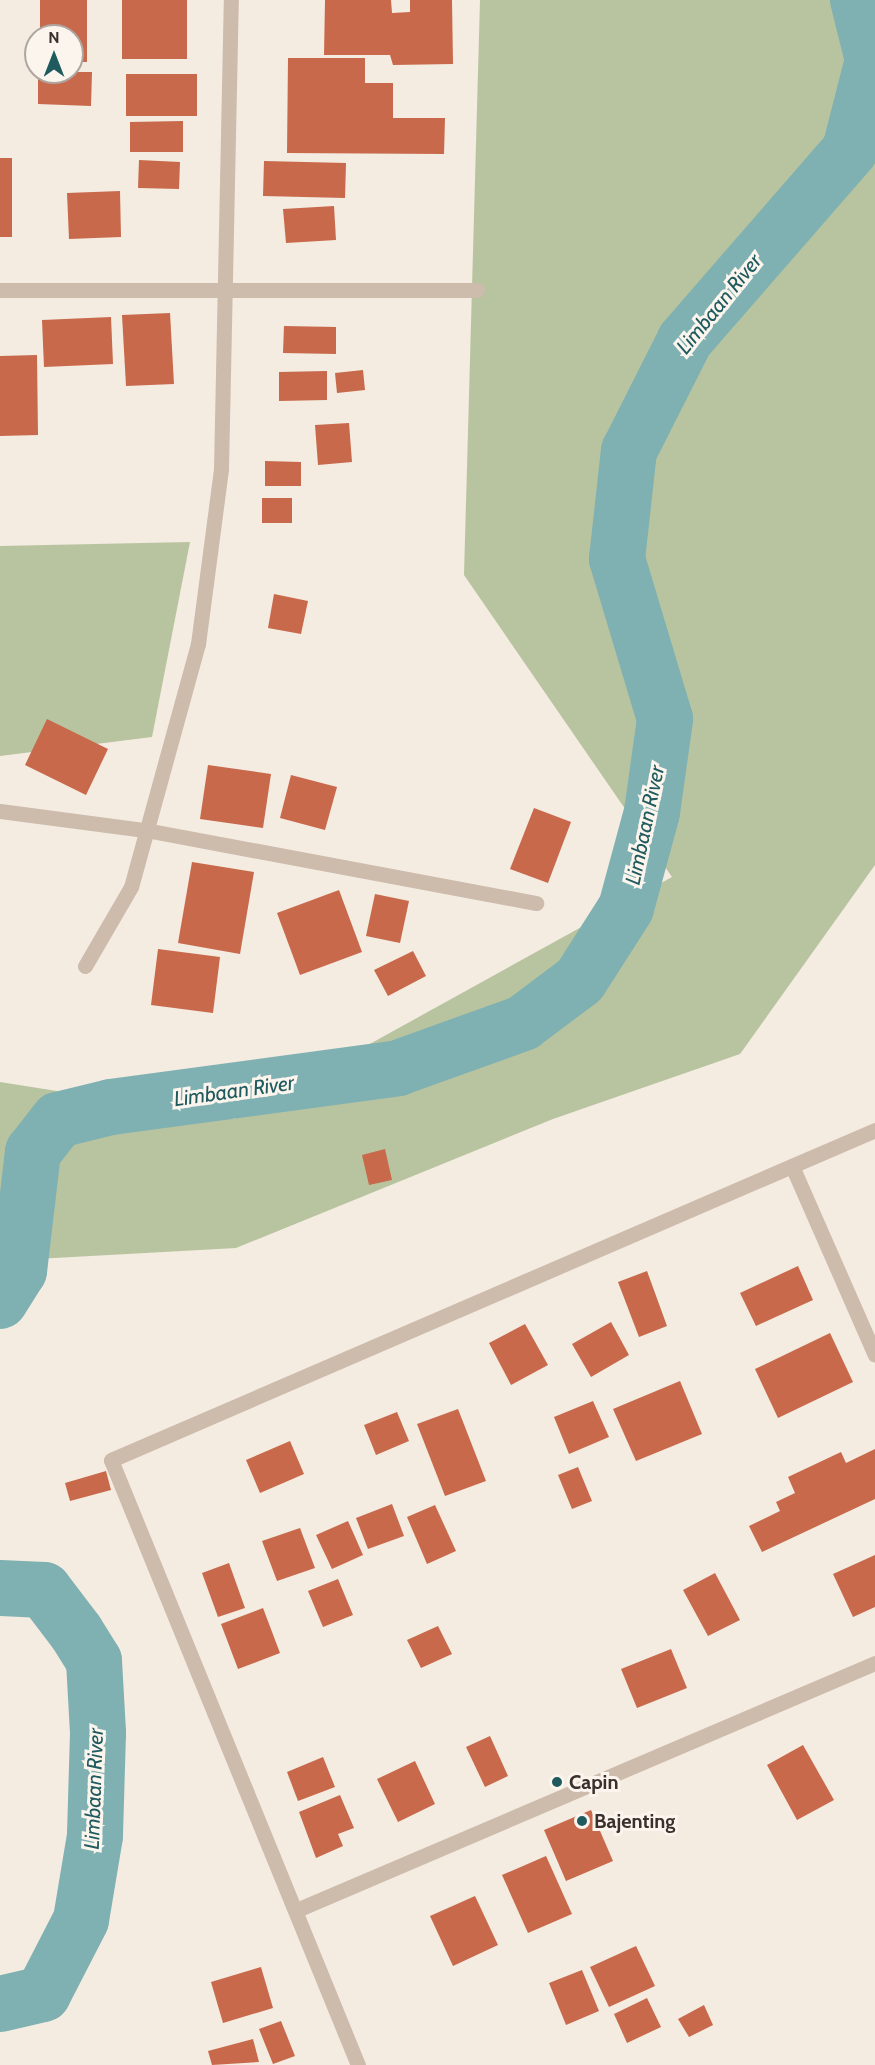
<!DOCTYPE html>
<style>
body{margin:0}
#map{position:relative;width:875px;height:2065px;overflow:hidden;background:#f4ebe1;font-family:Cabin,sans-serif}
div>[style]{position:absolute}
[style*='--x']{left:calc(var(--x)*1px);top:calc(var(--y)*1px);width:calc(var(--w)*1px);rotate:calc(var(--a)*1deg)}
.green>*{inset:0;background:#b8c4a0}
.river>*{height:56px;margin:-28px;padding:0 28px;transform-origin:28px;border-radius:28px;background:#7fb0b2}
.building>*{inset:0;background:#c8694b}
.street>*{height:15px;margin:-7.5px;padding:0 7.5px;transform-origin:7.5px;border-radius:7.5px;background:#cdbbac}
.dots>*{width:16px;height:16px;translate:-50% -50%;box-sizing:border-box;border:3px solid #fbf5ee;border-radius:50%}
span{translate:-50% -50%;white-space:nowrap;text-align:center;line-height:1.15;-webkit-text-stroke:6px #fbf5ee;paint-order:stroke}
.poi-label{font-size:20px;color:#3b302b;font-weight:700}
.left{translate:0 -50%;text-align:left}
.water-label{font-size:21px;color:#1f5a5e;font-style:italic}
.north{position:absolute;left:24px;top:24px;width:60px;height:60px;box-sizing:border-box;background:#fbf5ee;border:2px solid #aea6a0;border-radius:50%;rotate:0deg;font-size:16px;font-weight:700;line-height:24px;text-align:center;color:#3b302b}
.north::after{content:'';display:block;margin:auto;width:21px;height:27px;background:#1f5a5e;clip-path:polygon(50% 0,100% 100%,50% 72%,0 100%)}
</style>
<div id="map">
<div class="green">
<div style="clip-path:polygon(480px 0,875px 0,875px 865px,740px 1054px,553px 1119px,236px 1248px,0 1261px,0 1082px,234px 1119px,672px 877px,464px 575px)"></div>
<div style="clip-path:polygon(190px 542px,152px 737px,0 756px,0 546px)"></div>
</div>
<div class="river">
<div style="--x:0;--y:1301;--w:36;--a:-58"></div>
<div style="--x:19;--y:1271;--w:120;--a:-83.3"></div>
<div style="--x:33;--y:1152;--w:41;--a:-52"></div>
<div style="--x:58;--y:1120;--w:55;--a:-13.8"></div>
<div style="--x:111;--y:1107;--w:290;--a:-7.7"></div>
<div style="--x:398;--y:1068;--w:133;--a:-19.8"></div>
<div style="--x:523;--y:1023;--w:71;--a:-37"></div>
<div style="--x:580;--y:980;--w:85;--a:-57.4"></div>
<div style="--x:626;--y:908;--w:99;--a:-74.8"></div>
<div style="--x:652;--y:812;--w:94;--a:-82"></div>
<div style="--x:665;--y:719;--w:167;--a:-106.7"></div>
<div style="--x:617;--y:559;--w:109;--a:-83.7"></div>
<div style="--x:629;--y:451;--w:124;--a:-63.2"></div>
<div style="--x:685;--y:340;--w:252;--a:-49"></div>
<div style="--x:850;--y:150;--w:93;--a:-75.7"></div>
<div style="--x:873;--y:60;--w:62;--a:-104"></div>
<div style="--x:0;--y:1588;--w:44;--a:2.6"></div>
<div style="--x:44;--y:1590;--w:53;--a:52.7"></div>
<div style="--x:76;--y:1632;--w:34;--a:58"></div>
<div style="--x:94;--y:1661;--w:72;--a:86.8"></div>
<div style="--x:98;--y:1733;--w:103;--a:91.7"></div>
<div style="--x:95;--y:1836;--w:85;--a:99.5"></div>
<div style="--x:81;--y:1920;--w:83;--a:117.2"></div>
<div style="--x:43;--y:1994;--w:44;--a:166.9"></div>
</div>
<div class="building">
<div style="clip-path:polygon(40px 0,87px 0,87px 62px,72px 62px,72px 36px,40px 36px)"></div>
<div style="clip-path:polygon(122px 0,187px 0,187px 59px,122px 59px)"></div>
<div style="clip-path:polygon(325px 0,391px 0,392px 13px,410px 12px,410px 0,452px 0,453px 64px,393px 65px,390px 55px,324px 55px)"></div>
<div style="clip-path:polygon(288px 58px,365px 58px,365px 83px,393px 83px,393px 118px,445px 118px,444px 154px,287px 153px)"></div>
<div style="clip-path:polygon(38px 72px,92px 72px,91px 106px,38px 104px)"></div>
<div style="clip-path:polygon(126px 74px,197px 74px,197px 116px,126px 116px)"></div>
<div style="clip-path:polygon(183px 121px,183px 152px,130px 152px,130px 122px)"></div>
<div style="clip-path:polygon(0 158px,12px 158px,12px 237px,0 237px)"></div>
<div style="clip-path:polygon(139px 160px,180px 162px,179px 189px,138px 188px)"></div>
<div style="clip-path:polygon(264px 161px,346px 163px,345px 198px,263px 196px)"></div>
<div style="clip-path:polygon(120px 191px,121px 237px,69px 239px,67px 193px)"></div>
<div style="clip-path:polygon(334px 206px,336px 240px,286px 243px,283px 209px)"></div>
<div style="clip-path:polygon(170px 313px,174px 384px,126px 386px,122px 315px)"></div>
<div style="clip-path:polygon(111px 317px,113px 364px,44px 367px,42px 320px)"></div>
<div style="clip-path:polygon(284px 326px,336px 327px,336px 354px,283px 353px)"></div>
<div style="clip-path:polygon(37px 355px,38px 435px,0 436px,0 356px)"></div>
<div style="clip-path:polygon(363px 370px,365px 390px,337px 393px,335px 373px)"></div>
<div style="clip-path:polygon(327px 371px,327px 400px,279px 401px,279px 372px)"></div>
<div style="clip-path:polygon(349px 423px,352px 462px,318px 465px,315px 425px)"></div>
<div style="clip-path:polygon(265px 461px,301px 462px,301px 486px,265px 486px)"></div>
<div style="clip-path:polygon(262px 498px,292px 498px,292px 523px,262px 523px)"></div>
<div style="clip-path:polygon(274px 594px,308px 601px,301px 634px,268px 628px)"></div>
<div style="clip-path:polygon(47px 719px,108px 749px,86px 795px,25px 765px)"></div>
<div style="clip-path:polygon(208px 765px,271px 774px,263px 828px,200px 819px)"></div>
<div style="clip-path:polygon(291px 775px,337px 787px,325px 830px,280px 818px)"></div>
<div style="clip-path:polygon(534px 808px,571px 822px,548px 883px,510px 869px)"></div>
<div style="clip-path:polygon(192px 862px,254px 872px,240px 954px,178px 943px)"></div>
<div style="clip-path:polygon(339px 890px,362px 952px,300px 975px,277px 913px)"></div>
<div style="clip-path:polygon(375px 894px,409px 901px,400px 943px,366px 936px)"></div>
<div style="clip-path:polygon(158px 949px,220px 957px,213px 1013px,151px 1005px)"></div>
<div style="clip-path:polygon(413px 951px,426px 976px,388px 996px,374px 970px)"></div>
<div style="clip-path:polygon(385px 1149px,392px 1180px,369px 1185px,362px 1155px)"></div>
<div style="clip-path:polygon(798px 1266px,813px 1300px,756px 1326px,740px 1293px)"></div>
<div style="clip-path:polygon(647px 1271px,667px 1326px,639px 1337px,618px 1282px)"></div>
<div style="clip-path:polygon(611px 1322px,629px 1355px,591px 1377px,572px 1344px)"></div>
<div style="clip-path:polygon(525px 1324px,548px 1365px,511px 1385px,489px 1343px)"></div>
<div style="clip-path:polygon(830px 1333px,853px 1382px,778px 1418px,755px 1369px)"></div>
<div style="clip-path:polygon(680px 1381px,702px 1434px,636px 1461px,613px 1409px)"></div>
<div style="clip-path:polygon(593px 1401px,609px 1437px,569px 1454px,554px 1417px)"></div>
<div style="clip-path:polygon(458px 1409px,486px 1481px,445px 1496px,417px 1424px)"></div>
<div style="clip-path:polygon(397px 1412px,409px 1441px,376px 1455px,364px 1425px)"></div>
<div style="clip-path:polygon(290px 1441px,304px 1474px,260px 1493px,246px 1460px)"></div>
<div style="clip-path:polygon(875px 1449px,875px 1499px,762px 1552px,749px 1526px,780px 1511px,776px 1502px,795px 1493px,788px 1477px,841px 1452px,846px 1463px)"></div>
<div style="clip-path:polygon(578px 1467px,592px 1501px,572px 1509px,558px 1475px)"></div>
<div style="clip-path:polygon(106px 1471px,111px 1490px,70px 1501px,65px 1483px)"></div>
<div style="clip-path:polygon(392px 1504px,404px 1536px,368px 1549px,356px 1518px)"></div>
<div style="clip-path:polygon(435px 1505px,456px 1551px,427px 1564px,407px 1517px)"></div>
<div style="clip-path:polygon(348px 1521px,363px 1555px,332px 1569px,316px 1535px)"></div>
<div style="clip-path:polygon(300px 1528px,315px 1568px,277px 1581px,262px 1541px)"></div>
<div style="clip-path:polygon(875px 1555px,875px 1607px,853px 1617px,833px 1574px)"></div>
<div style="clip-path:polygon(229px 1563px,245px 1608px,218px 1617px,202px 1573px)"></div>
<div style="clip-path:polygon(715px 1573px,740px 1620px,708px 1636px,683px 1590px)"></div>
<div style="clip-path:polygon(338px 1579px,353px 1615px,323px 1627px,308px 1591px)"></div>
<div style="clip-path:polygon(263px 1608px,280px 1653px,238px 1669px,221px 1624px)"></div>
<div style="clip-path:polygon(438px 1626px,452px 1654px,421px 1668px,407px 1640px)"></div>
<div style="clip-path:polygon(671px 1649px,687px 1688px,637px 1708px,621px 1669px)"></div>
<div style="clip-path:polygon(490px 1736px,508px 1776px,485px 1787px,466px 1747px)"></div>
<div style="clip-path:polygon(803px 1745px,834px 1800px,797px 1820px,767px 1765px)"></div>
<div style="clip-path:polygon(323px 1757px,335px 1787px,298px 1801px,287px 1772px)"></div>
<div style="clip-path:polygon(415px 1761px,435px 1804px,398px 1822px,377px 1779px)"></div>
<div style="clip-path:polygon(340px 1795px,354px 1828px,338px 1834px,343px 1846px,316px 1858px,299px 1812px)"></div>
<div style="clip-path:polygon(591px 1810px,613px 1861px,566px 1881px,544px 1830px)"></div>
<div style="clip-path:polygon(546px 1856px,572px 1914px,528px 1933px,502px 1875px)"></div>
<div style="clip-path:polygon(475px 1896px,498px 1945px,453px 1966px,430px 1916px)"></div>
<div style="clip-path:polygon(636px 1946px,655px 1986px,609px 2007px,590px 1967px)"></div>
<div style="clip-path:polygon(261px 1967px,273px 2008px,223px 2023px,211px 1982px)"></div>
<div style="clip-path:polygon(582px 1970px,599px 2011px,566px 2025px,549px 1983px)"></div>
<div style="clip-path:polygon(647px 1998px,661px 2027px,627px 2043px,614px 2014px)"></div>
<div style="clip-path:polygon(704px 2005px,713px 2025px,689px 2037px,678px 2019px)"></div>
<div style="clip-path:polygon(281px 2021px,295px 2056px,273px 2064px,259px 2029px)"></div>
<div style="clip-path:polygon(253px 2039px,259px 2062px,212px 2065px,208px 2051px)"></div>
</div>
<div class="street">
<div style="--x:0;--y:290;--w:477;--a:0"></div>
<div style="--x:0;--y:811;--w:152;--a:7.5"></div>
<div style="--x:151;--y:831;--w:392;--a:10.6"></div>
<div style="--x:85;--y:966;--w:91;--a:-59.8"></div>
<div style="--x:131;--y:887;--w:252;--a:-74.6"></div>
<div style="--x:198;--y:644;--w:177;--a:-82.5"></div>
<div style="--x:221;--y:469;--w:469;--a:-88.8"></div>
<div style="--x:792;--y:1166;--w:206;--a:66.3"></div>
<div style="--x:299;--y:1909;--w:626;--a:-23.13"></div>
<div style="--x:358;--y:2065;--w:653;--a:-112.21"></div>
<div style="--x:111;--y:1460;--w:832;--a:-23.36"></div>
</div>
<div class="dots">
<div style="left:557px;top:1782px;background:#1f5a5e"></div>
<div style="left:582px;top:1821px;background:#1f5a5e"></div>
</div>
<div class="poi-label">
<span class="left" style="left:569px;top:1782px">Capin</span>
<span class="left" style="left:594px;top:1821px">Bajenting</span>
</div>
<div class="water-label">
<span style="left:719px;top:304px;rotate:-51deg">Limbaan River</span>
<span style="left:645px;top:825px;rotate:-78deg">Limbaan River</span>
<span style="left:234px;top:1091px;rotate:-8deg">Limbaan River</span>
<span style="left:94px;top:1789px;rotate:-88deg">Limbaan River</span>
</div>
<div class="north">N</div>
</div>
